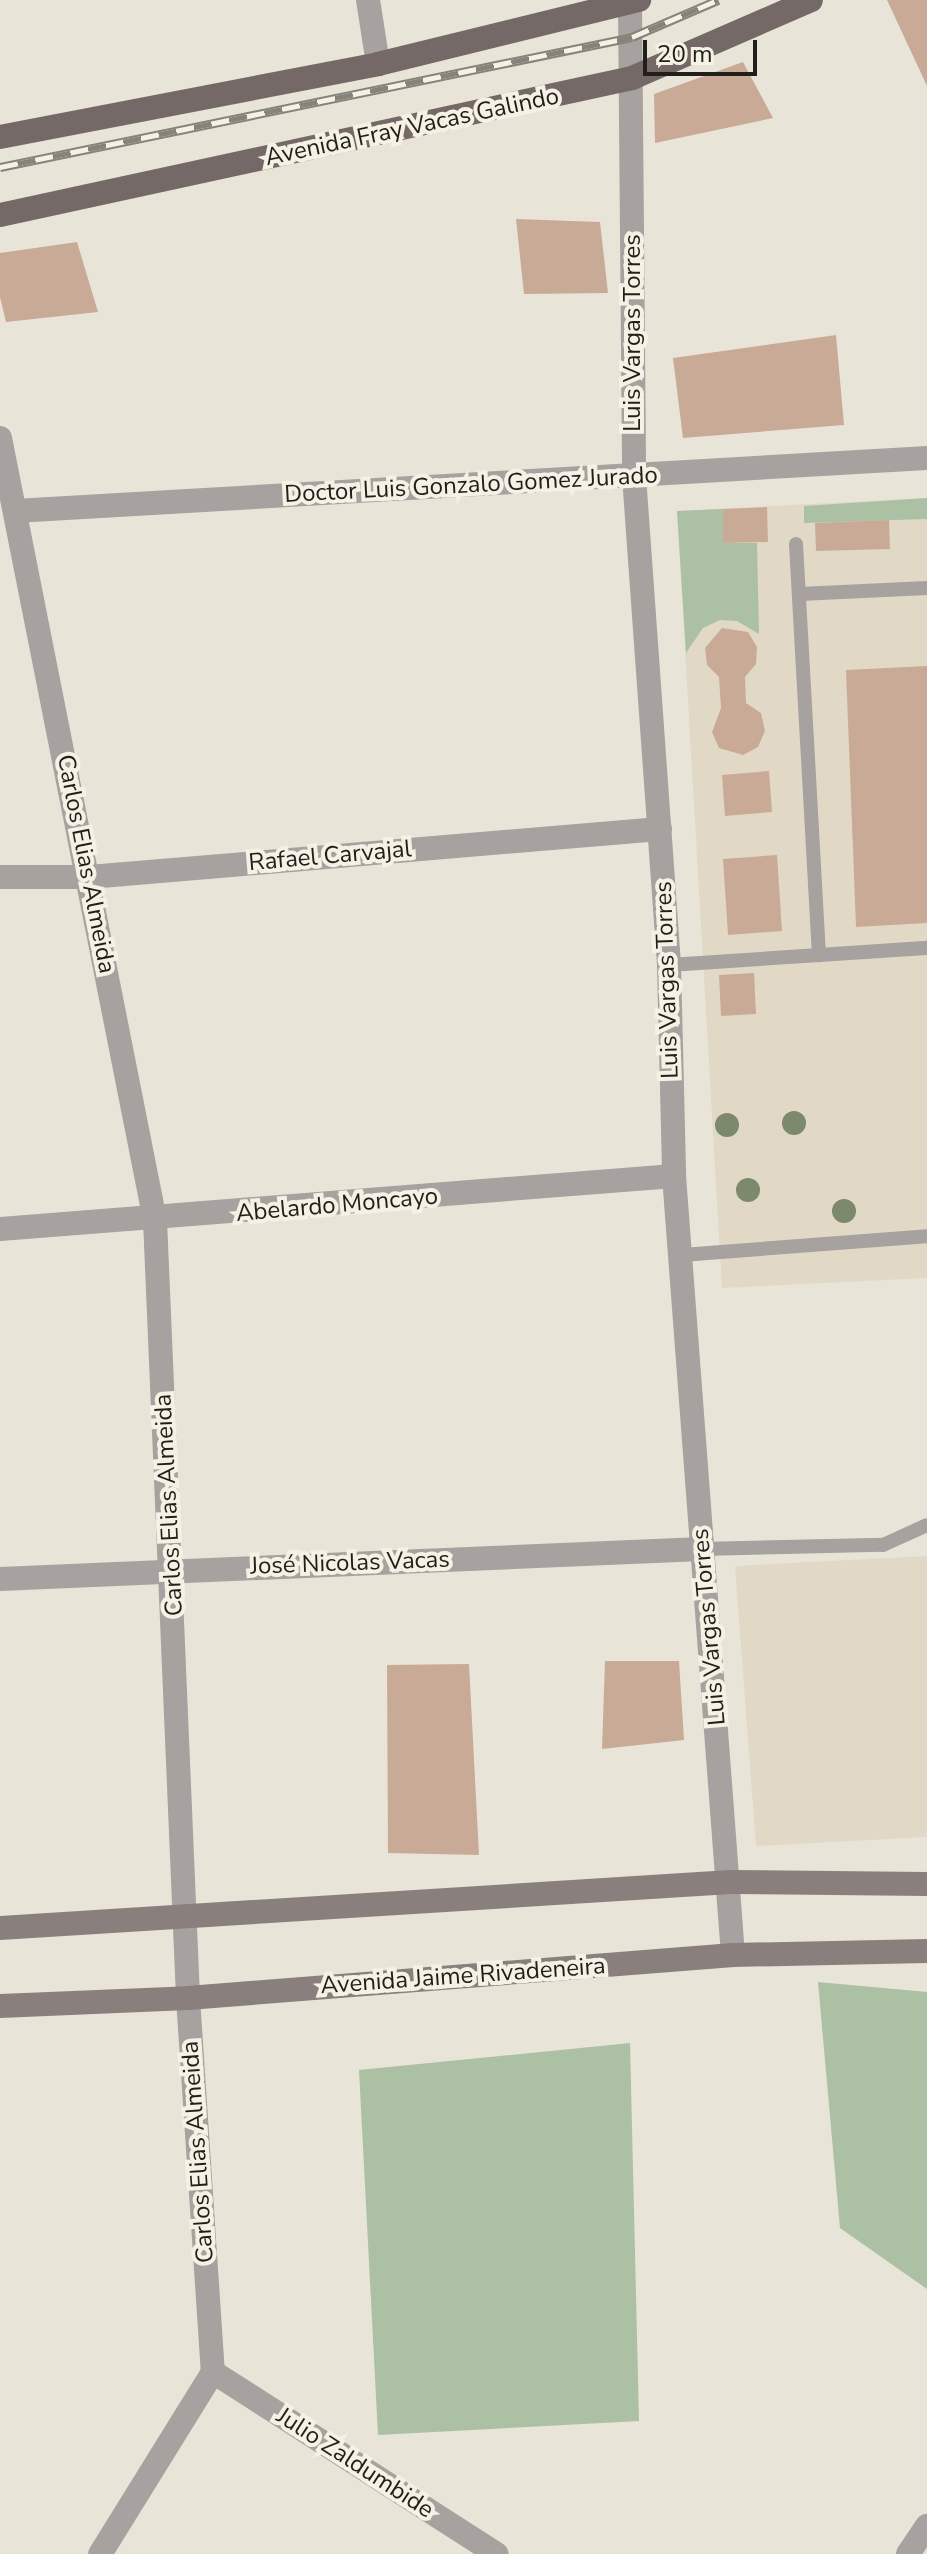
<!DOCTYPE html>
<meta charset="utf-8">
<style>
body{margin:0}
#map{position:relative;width:927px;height:2554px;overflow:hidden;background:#e9e4d8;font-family:"Nunito Sans",sans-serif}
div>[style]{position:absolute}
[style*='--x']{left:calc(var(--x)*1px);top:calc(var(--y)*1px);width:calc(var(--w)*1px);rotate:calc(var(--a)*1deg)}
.built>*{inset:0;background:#e1d9c6}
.green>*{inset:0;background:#acc0a4}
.building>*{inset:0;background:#c9aa97}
.service>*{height:14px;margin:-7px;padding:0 7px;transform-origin:7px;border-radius:7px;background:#a7a19f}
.minor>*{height:24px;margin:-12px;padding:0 12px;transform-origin:12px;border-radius:12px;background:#a7a19f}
.secondary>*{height:24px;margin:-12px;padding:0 12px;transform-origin:12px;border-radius:12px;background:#89807e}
.primary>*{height:24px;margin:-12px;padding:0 12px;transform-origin:12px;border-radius:12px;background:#746967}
.rail>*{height:9px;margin-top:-4.5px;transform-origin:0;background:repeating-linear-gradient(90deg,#f6f1e5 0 18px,#86837a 0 36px);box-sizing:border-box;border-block:2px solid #86837a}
.trees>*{width:24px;height:24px;margin:-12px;border-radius:50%;background:#7c896d}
span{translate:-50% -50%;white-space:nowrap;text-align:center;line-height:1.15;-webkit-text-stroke:8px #f6f1e5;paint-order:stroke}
.street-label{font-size:24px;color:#201f1a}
.scale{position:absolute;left:643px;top:40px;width:114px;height:36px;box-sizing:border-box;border:4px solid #201f1a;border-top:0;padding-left:10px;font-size:24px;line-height:28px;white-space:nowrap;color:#201f1a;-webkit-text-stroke:6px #f6f1e5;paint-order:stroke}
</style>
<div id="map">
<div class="built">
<div style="clip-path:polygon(927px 498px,927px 1278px,722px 1288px,677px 511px)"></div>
<div style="clip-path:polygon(927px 1556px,927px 1837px,756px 1846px,735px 1566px)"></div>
</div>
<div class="green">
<div style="clip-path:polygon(927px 498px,927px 519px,804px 523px,804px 506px)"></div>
<div style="clip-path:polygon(723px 509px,723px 543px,757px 543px,759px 634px,737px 621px,720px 620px,703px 628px,686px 653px,677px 511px)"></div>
<div style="clip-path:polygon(818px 1982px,927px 1992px,927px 2289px,840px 2228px)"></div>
<div style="clip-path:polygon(630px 2043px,639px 2421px,378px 2435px,359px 2070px)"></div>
</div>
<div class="building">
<div style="clip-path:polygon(887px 0,927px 0,927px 86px)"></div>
<div style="clip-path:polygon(743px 62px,773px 118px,655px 143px,654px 94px)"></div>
<div style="clip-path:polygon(516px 219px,600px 222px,608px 293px,524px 294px)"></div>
<div style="clip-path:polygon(77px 242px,98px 312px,6px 322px,0 297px,0 253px)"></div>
<div style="clip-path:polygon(836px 335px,844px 425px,683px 438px,673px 358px)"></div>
<div style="clip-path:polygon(767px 507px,768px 542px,723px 543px,723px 509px)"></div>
<div style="clip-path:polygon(889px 520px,890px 549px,816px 551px,815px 523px)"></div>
<div style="clip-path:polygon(722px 628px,748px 632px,757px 647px,756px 664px,745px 677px,746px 703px,761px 713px,765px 731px,758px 747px,743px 755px,719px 748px,712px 732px,721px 708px,719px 677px,707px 665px,705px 648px)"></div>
<div style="clip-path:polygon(927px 666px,927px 923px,856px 927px,846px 670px)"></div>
<div style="clip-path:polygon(769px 771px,772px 812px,725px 816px,722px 775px)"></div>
<div style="clip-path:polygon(777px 855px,782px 931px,728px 935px,723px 859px)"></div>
<div style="clip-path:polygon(754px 973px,756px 1014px,721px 1016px,719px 975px)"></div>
<div style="clip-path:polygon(605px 1661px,679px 1661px,684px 1740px,602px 1749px)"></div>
<div style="clip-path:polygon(469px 1664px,479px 1855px,388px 1853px,387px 1665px)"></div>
</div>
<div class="service">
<div style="--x:796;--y:544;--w:412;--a:86.8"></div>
<div style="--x:800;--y:594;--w:127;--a:-2.7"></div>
<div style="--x:669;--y:965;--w:259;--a:-3.8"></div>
<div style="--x:682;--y:1255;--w:246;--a:-4.4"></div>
<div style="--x:701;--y:1549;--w:182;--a:-1.3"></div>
<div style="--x:883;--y:1545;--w:48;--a:-24.4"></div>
</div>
<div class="minor">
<div style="--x:368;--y:0;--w:65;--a:81.1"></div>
<div style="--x:630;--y:4;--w:472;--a:89.5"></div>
<div style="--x:634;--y:476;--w:490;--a:85.9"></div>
<div style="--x:669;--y:965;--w:211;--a:88.6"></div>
<div style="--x:674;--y:1176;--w:781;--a:85.67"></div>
<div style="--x:0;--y:438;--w:797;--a:78.79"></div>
<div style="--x:155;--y:1220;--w:779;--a:87.57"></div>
<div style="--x:188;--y:1998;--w:375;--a:86.2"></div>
<div style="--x:213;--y:2372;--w:214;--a:121.8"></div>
<div style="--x:15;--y:511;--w:914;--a:-3.33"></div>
<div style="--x:0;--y:877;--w:89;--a:0"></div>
<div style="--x:89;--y:877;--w:573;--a:-4.81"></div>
<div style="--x:0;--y:1229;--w:676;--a:-4.5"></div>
<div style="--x:0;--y:1579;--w:702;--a:-2.45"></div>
<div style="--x:213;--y:2372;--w:337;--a:32.7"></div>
<div style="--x:908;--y:2554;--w:34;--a:-56"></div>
</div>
<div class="secondary">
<div style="--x:0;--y:1928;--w:732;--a:-3.6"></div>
<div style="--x:731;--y:1882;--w:196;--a:0.6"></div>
<div style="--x:0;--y:2006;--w:188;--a:-2.4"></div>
<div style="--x:188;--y:1998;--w:547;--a:-4.51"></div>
<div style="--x:733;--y:1955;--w:194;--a:-1.2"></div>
</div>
<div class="primary">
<div style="--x:0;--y:137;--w:385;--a:-10.9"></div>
<div style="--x:378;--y:64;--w:269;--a:-13.8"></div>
<div style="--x:0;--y:215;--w:647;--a:-12.23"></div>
<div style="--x:632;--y:78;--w:195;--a:-23.5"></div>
</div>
<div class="rail">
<div style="--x:0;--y:167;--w:645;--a:-11.62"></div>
<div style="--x:632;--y:37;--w:94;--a:-23.3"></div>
</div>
<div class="trees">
<div style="left:794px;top:1123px"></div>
<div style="left:727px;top:1125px"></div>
<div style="left:748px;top:1190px"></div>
<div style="left:844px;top:1211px"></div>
</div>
<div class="street-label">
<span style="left:412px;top:127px;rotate:-12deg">Avenida Fray Vacas Galindo</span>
<span style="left:633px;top:333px;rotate:-90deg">Luis Vargas Torres</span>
<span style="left:471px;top:485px;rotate:-3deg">Doctor Luis Gonzalo Gomez Jurado</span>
<span style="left:330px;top:856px;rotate:-5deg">Rafael Carvajal</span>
<span style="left:86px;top:864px;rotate:79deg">Carlos Elias Almeida</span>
<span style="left:667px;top:980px;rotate:-92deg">Luis Vargas Torres</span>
<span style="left:337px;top:1205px;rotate:-5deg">Abelardo Moncayo</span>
<span style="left:169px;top:1505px;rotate:-93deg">Carlos Elias Almeida</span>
<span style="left:350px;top:1563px;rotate:-2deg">José Nicolas Vacas</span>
<span style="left:709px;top:1627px;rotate:-95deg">Luis Vargas Torres</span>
<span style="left:463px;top:1976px;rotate:-4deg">Avenida Jaime Rivadeneira</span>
<span style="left:198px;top:2152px;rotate:-94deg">Carlos Elias Almeida</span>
<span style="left:355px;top:2463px;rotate:33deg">Julio Zaldumbide</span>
</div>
<div class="scale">20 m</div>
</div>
